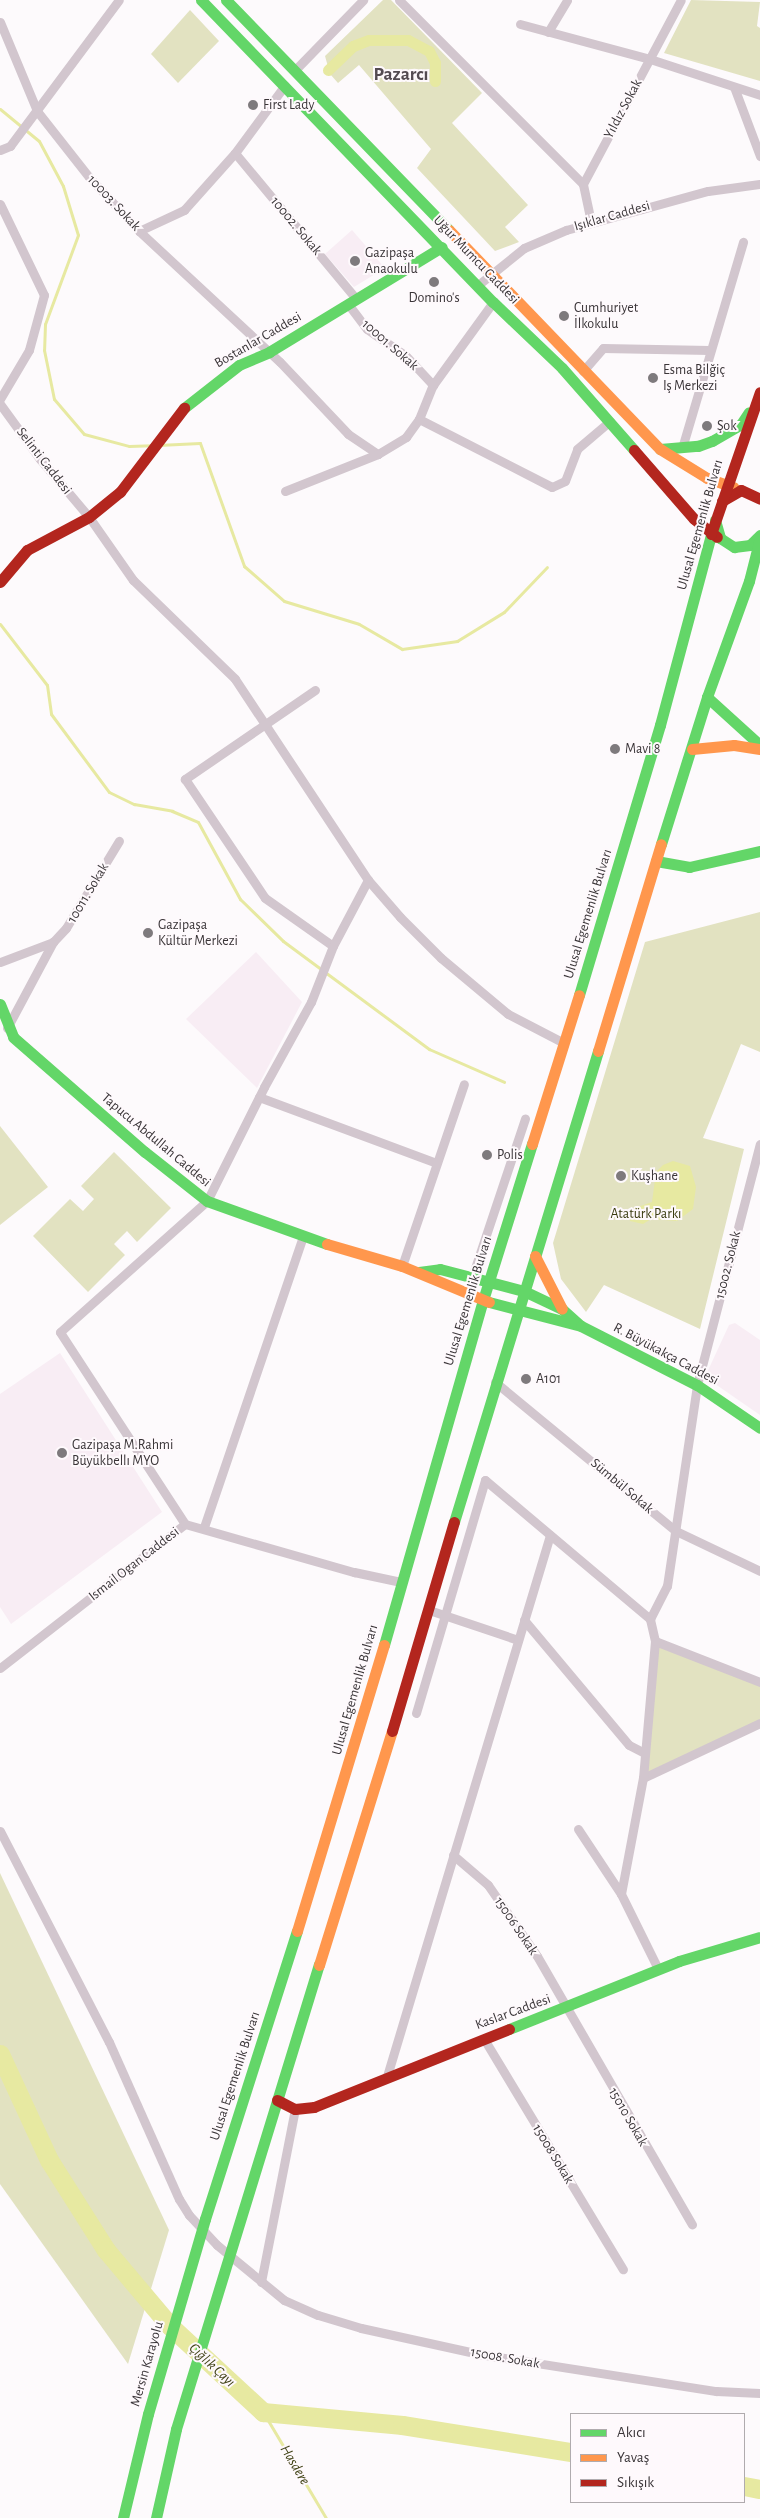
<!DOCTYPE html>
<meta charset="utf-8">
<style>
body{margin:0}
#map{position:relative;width:760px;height:2518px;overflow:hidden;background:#fdfafc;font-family:"Alegreya Sans",sans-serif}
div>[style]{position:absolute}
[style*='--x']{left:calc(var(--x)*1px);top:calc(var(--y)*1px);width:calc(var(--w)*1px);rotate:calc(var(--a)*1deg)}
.built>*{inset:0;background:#f8edf4}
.green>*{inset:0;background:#e2e2c1}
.water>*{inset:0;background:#e7e9a1}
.stream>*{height:3px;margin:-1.5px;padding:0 1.5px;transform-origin:1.5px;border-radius:1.5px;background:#e7e9a1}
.canal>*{height:11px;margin:-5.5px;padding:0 5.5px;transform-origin:5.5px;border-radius:5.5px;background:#e7e9a1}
.river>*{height:19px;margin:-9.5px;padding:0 9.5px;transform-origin:9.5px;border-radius:9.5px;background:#e7e9a1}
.street>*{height:9px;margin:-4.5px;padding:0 4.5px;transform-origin:4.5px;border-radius:4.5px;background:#d2c6ce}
.fast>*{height:11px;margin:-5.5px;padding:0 5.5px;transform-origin:5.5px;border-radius:5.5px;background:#63d668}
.slow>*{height:11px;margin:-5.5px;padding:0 5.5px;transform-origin:5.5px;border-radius:5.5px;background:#ff974d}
.jam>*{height:11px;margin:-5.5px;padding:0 5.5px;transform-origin:5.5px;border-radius:5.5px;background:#b3261e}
.dots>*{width:14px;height:14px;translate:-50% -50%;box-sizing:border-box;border:2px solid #fef9fc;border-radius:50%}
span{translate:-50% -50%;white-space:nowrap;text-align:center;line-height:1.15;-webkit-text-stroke:4px #fef9fc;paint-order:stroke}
.poi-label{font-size:14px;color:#3a3538}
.left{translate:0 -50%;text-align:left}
.street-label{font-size:14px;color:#3a3538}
.park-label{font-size:14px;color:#3a3b0f}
.water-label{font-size:15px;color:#424418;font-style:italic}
.district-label{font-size:19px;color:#544b51;font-weight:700}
.legend{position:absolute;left:570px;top:2413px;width:175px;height:90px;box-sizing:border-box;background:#fef9fc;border:1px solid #b0abae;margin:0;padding:6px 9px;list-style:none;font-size:15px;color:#3a3538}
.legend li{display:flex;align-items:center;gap:10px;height:25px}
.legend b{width:25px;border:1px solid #b0abae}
</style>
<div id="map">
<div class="built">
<div style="clip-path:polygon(352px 230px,385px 268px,354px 287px,325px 254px)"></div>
<div style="clip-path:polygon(256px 952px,302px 1002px,257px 1088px,186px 1019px)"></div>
<div style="clip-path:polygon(735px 1323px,760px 1340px,760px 1415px,705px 1377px,729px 1325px)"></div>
<div style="clip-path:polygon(60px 1353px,162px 1512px,11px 1624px,0 1607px,0 1394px)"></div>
</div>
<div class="green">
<div style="clip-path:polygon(383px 0,391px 0,482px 93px,452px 123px,528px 205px,505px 227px,519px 242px,495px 251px,417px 168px,431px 149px,359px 65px,338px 83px,330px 74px,325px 56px)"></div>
<div style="clip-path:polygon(691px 0,760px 2px,757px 26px,760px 28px,760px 81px,664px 53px)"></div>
<div style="clip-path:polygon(190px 10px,219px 41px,178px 83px,151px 54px)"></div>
<div style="clip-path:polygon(760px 912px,760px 1052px,741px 1044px,703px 1138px,744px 1149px,700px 1329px,604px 1285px,586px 1312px,561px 1279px,553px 1243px,645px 942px)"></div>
<div style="clip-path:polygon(0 1126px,48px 1187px,0 1225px)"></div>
<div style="clip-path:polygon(114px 1152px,171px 1208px,137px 1242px,127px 1231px,114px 1244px,125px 1255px,88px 1292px,33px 1236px,70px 1199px,83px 1211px,94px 1199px,81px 1186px)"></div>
<div style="clip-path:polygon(655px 1641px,760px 1682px,760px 1723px,643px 1778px)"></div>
<div style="clip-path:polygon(0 1873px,169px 2230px,128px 2364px,0 2184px)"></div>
</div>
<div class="water">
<div style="clip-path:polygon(673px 1161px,690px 1166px,696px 1187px,693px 1209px,677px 1221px,651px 1219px,643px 1224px,630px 1221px,629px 1213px,635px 1208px,652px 1202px,656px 1172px,663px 1165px)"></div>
</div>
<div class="stream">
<div style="--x:0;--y:109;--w:50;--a:39.4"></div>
<div style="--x:39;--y:141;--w:51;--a:61.9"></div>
<div style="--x:63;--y:186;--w:51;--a:73"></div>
<div style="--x:78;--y:235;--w:95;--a:110.3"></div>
<div style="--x:45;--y:324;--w:26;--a:92"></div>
<div style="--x:44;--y:350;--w:50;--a:78.5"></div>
<div style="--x:54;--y:399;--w:46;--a:49.4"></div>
<div style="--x:84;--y:434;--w:47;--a:14.9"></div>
<div style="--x:129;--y:446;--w:23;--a:-2"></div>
<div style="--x:158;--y:445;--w:42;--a:-2.7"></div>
<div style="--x:200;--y:443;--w:131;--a:70.3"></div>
<div style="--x:244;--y:566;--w:53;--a:41.2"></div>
<div style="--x:284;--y:601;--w:78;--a:17"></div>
<div style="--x:359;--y:624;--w:50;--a:30.2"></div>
<div style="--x:402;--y:649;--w:56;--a:-8.3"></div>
<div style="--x:457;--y:641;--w:55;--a:-31.7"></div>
<div style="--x:504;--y:612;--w:62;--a:-46.3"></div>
<div style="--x:0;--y:624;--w:77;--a:52.4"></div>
<div style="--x:47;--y:685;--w:29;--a:82"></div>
<div style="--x:51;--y:714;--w:97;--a:53.4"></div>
<div style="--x:109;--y:792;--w:28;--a:26"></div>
<div style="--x:134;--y:804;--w:39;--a:10"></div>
<div style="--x:172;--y:811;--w:28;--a:23"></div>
<div style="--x:198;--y:822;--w:88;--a:61.4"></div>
<div style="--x:240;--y:899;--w:60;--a:44.3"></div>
<div style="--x:283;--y:941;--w:182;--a:36.5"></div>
<div style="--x:429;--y:1049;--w:82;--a:23.7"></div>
<div style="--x:263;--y:2412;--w:123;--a:59.3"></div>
</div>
<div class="canal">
<div style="--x:328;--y:70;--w:35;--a:-44"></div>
<div style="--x:353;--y:46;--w:17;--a:-21"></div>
<div style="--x:369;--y:40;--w:39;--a:0"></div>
<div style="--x:408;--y:40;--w:24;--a:28"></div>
<div style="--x:429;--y:51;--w:13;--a:63"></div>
<div style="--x:435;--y:63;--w:18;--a:90"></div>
</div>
<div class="river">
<div style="--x:0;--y:2054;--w:117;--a:65.2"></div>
<div style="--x:49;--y:2160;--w:107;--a:57.7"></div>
<div style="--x:106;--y:2250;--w:99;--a:49.9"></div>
<div style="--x:170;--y:2326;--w:127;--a:42.8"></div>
<div style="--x:263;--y:2412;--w:140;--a:5.3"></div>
<div style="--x:402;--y:2425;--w:171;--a:9.1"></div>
<div style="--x:744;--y:2486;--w:16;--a:11"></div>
</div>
<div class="street">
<div style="--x:399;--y:0;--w:260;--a:45"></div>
<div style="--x:0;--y:22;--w:96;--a:67.4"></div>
<div style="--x:37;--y:111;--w:84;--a:51.8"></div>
<div style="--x:89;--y:177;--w:74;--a:47.2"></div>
<div style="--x:139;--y:231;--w:192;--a:42.9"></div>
<div style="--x:280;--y:362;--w:99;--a:46.6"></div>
<div style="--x:348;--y:434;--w:36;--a:34"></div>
<div style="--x:378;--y:454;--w:33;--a:-31"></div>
<div style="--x:406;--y:437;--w:22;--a:-54"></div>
<div style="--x:419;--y:419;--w:37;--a:-68"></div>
<div style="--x:433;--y:385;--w:102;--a:-54.1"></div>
<div style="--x:520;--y:24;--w:135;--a:15.1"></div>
<div style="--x:650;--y:59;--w:116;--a:18.1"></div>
<div style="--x:548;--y:32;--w:37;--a:-59"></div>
<div style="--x:295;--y:70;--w:98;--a:-45.8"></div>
<div style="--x:734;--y:87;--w:74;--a:69.4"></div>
<div style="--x:0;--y:150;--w:11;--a:-22"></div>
<div style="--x:10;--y:146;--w:182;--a:-53.3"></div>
<div style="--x:235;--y:153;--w:190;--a:50.3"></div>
<div style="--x:0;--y:204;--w:101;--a:64.2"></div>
<div style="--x:44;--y:295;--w:57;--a:105.3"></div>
<div style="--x:29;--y:350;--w:57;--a:120.6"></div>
<div style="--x:591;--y:222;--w:39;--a:-102"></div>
<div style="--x:583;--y:184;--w:208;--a:-62"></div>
<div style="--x:139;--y:231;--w:50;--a:-25"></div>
<div style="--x:184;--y:210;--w:76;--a:-48.2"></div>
<div style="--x:235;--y:153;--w:84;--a:-53.7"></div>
<div style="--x:478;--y:285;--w:59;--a:-38.8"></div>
<div style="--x:524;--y:248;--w:46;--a:-23.2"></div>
<div style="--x:566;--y:230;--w:147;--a:-15.4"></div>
<div style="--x:708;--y:191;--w:52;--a:-7.7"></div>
<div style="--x:348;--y:304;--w:31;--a:53"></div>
<div style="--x:367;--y:329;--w:47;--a:34.7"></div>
<div style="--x:406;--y:356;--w:40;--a:47"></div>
<div style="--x:583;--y:371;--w:30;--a:-49"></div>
<div style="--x:603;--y:348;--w:106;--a:1.1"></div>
<div style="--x:0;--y:404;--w:68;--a:54"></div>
<div style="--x:40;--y:459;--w:76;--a:49.8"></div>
<div style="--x:89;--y:517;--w:77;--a:55.1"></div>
<div style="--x:133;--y:580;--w:142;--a:44.1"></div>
<div style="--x:235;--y:679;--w:241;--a:56.5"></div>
<div style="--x:368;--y:880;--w:49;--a:49.1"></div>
<div style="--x:400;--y:917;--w:58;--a:45"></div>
<div style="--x:441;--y:958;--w:87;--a:39.9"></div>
<div style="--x:508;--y:1014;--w:63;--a:27.4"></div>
<div style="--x:419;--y:419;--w:149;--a:27.1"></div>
<div style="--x:552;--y:487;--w:14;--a:-25"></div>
<div style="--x:565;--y:481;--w:34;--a:-69"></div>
<div style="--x:577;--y:449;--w:43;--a:-40.3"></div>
<div style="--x:682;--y:448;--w:215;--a:-73.5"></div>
<div style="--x:285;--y:491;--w:100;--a:-21.7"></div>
<div style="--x:315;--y:690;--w:158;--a:145.6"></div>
<div style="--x:185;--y:779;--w:143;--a:56.1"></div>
<div style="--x:265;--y:898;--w:83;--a:35.2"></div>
<div style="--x:0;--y:962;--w:57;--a:-20.7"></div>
<div style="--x:7;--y:1028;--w:98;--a:-61.9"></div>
<div style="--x:53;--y:942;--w:19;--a:-47"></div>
<div style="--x:66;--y:928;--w:102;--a:-58.7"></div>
<div style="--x:259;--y:1097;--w:189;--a:20.4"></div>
<div style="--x:402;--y:1266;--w:192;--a:-71.2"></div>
<div style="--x:472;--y:1277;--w:167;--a:-71.5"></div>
<div style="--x:495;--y:1382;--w:234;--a:39.5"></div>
<div style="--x:676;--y:1531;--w:93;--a:25.5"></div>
<div style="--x:185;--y:1524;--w:229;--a:-123.1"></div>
<div style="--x:60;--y:1332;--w:197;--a:-41.7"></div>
<div style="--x:207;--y:1201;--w:127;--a:-63.4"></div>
<div style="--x:264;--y:1087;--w:97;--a:-61.1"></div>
<div style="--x:311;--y:1002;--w:60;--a:-68.6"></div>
<div style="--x:333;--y:946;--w:75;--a:-62.1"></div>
<div style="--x:204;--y:1527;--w:306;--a:-71.2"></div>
<div style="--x:429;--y:1610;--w:94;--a:18.6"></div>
<div style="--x:524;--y:1620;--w:163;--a:50"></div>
<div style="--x:629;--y:1745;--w:18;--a:27"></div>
<div style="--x:655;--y:1641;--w:113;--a:21.3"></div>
<div style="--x:0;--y:1668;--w:234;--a:-37.9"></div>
<div style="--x:185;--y:1524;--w:176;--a:15.9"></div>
<div style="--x:354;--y:1572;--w:48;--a:12"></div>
<div style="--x:416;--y:1713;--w:243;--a:-73.5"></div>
<div style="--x:485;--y:1480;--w:216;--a:40.1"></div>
<div style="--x:643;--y:1778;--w:129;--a:-25.2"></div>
<div style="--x:578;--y:1829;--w:78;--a:56.5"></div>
<div style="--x:621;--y:1894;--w:84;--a:63.7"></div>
<div style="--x:0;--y:1831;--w:237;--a:62.7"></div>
<div style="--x:109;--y:2042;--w:172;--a:66"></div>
<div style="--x:179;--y:2199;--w:19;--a:58"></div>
<div style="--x:189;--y:2215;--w:41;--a:47"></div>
<div style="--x:217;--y:2245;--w:87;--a:39.4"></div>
<div style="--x:284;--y:2300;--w:37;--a:24"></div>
<div style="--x:318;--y:2315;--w:45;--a:16.8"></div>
<div style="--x:361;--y:2328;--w:121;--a:12.4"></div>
<div style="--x:479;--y:2354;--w:240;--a:8.9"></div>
<div style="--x:716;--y:2391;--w:44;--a:2.6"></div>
<div style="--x:453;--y:1855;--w:46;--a:40.6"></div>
<div style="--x:488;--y:1885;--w:86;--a:55.4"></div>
<div style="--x:537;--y:1956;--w:310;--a:60"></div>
<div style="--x:621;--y:1894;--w:118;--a:-79.3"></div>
<div style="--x:643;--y:1778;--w:138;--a:-85"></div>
<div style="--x:655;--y:1641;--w:23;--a:-103"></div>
<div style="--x:650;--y:1619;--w:37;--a:-63"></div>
<div style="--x:667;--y:1586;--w:203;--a:-81.5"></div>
<div style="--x:697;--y:1385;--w:249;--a:-75.4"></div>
<div style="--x:484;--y:2039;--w:269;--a:58.9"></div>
<div style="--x:387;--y:2076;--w:565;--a:-73.23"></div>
<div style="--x:261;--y:2282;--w:176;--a:-78.9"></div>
</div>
<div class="fast">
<div style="--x:201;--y:0;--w:420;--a:46"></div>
<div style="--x:493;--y:302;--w:95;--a:43.7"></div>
<div style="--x:562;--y:368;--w:109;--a:48.7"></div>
<div style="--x:226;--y:0;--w:320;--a:45.9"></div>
<div style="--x:184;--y:408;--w:70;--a:-38"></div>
<div style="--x:239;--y:365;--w:33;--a:-23"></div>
<div style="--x:269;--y:352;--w:202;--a:-31.3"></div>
<div style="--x:660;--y:449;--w:38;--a:-5"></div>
<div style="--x:698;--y:446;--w:15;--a:-20"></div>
<div style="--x:712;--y:441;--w:34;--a:-30"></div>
<div style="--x:741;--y:424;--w:14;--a:-56"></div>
<div style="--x:715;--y:520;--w:19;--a:74"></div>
<div style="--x:720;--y:538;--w:17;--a:33"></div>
<div style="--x:734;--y:547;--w:16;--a:-7"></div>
<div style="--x:750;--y:545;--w:14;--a:-45"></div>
<div style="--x:707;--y:697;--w:72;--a:42.2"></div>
<div style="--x:661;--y:844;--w:154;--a:-72.6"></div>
<div style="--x:707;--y:697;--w:123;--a:-70.1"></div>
<div style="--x:749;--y:581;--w:44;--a:-75.7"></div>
<div style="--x:656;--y:861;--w:34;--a:10"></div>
<div style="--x:689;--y:867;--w:73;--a:-12.7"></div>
<div style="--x:579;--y:995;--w:282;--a:-73.3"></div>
<div style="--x:660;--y:725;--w:198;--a:-75"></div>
<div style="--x:0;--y:1004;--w:35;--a:68"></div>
<div style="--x:13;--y:1037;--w:175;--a:41.1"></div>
<div style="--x:145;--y:1152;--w:79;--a:38.3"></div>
<div style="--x:207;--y:1201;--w:127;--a:19.7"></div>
<div style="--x:419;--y:1272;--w:21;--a:-8"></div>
<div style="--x:440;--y:1269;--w:87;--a:14.7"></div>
<div style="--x:524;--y:1291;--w:42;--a:25.3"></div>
<div style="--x:562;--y:1309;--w:24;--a:42"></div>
<div style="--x:489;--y:1302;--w:95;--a:14.6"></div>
<div style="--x:581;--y:1326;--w:130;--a:27"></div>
<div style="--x:697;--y:1385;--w:76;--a:34.3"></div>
<div style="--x:454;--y:1522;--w:493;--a:-73"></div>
<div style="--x:384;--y:1645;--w:359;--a:-74"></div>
<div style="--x:483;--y:1300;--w:164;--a:-72.6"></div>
<div style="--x:509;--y:2029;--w:183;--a:-21.8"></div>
<div style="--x:679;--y:1961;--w:84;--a:-16.5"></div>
<div style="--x:123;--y:2518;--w:107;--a:-76.5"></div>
<div style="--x:148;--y:2414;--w:203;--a:-73.7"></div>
<div style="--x:205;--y:2219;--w:302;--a:-72.3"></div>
<div style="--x:156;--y:2518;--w:91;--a:-77.3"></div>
<div style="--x:176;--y:2429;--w:486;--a:-72.9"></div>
</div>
<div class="slow">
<div style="--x:449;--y:230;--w:304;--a:46.1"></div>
<div style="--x:660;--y:449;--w:55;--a:31.7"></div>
<div style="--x:707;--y:478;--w:28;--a:19"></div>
<div style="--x:692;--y:749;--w:42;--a:-5.4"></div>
<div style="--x:734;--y:745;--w:26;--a:9"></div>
<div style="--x:598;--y:1051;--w:216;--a:-73.1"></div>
<div style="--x:532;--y:1144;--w:156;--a:-72.5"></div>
<div style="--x:327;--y:1244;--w:78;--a:16.3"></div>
<div style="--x:402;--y:1266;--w:94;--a:22.5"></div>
<div style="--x:535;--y:1256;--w:59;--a:63"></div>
<div style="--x:297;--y:1931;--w:299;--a:-73.1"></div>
<div style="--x:319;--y:1965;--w:245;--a:-72.7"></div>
</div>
<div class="jam">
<div style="--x:634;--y:450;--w:91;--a:49"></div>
<div style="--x:694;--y:519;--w:29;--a:38"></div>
<div style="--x:722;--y:501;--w:22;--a:-30"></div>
<div style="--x:741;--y:490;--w:21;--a:25"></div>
<div style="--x:711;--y:534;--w:150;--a:-71"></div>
<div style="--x:0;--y:582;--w:42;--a:-49.8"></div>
<div style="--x:27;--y:550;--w:70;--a:-28"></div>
<div style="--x:89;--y:517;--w:40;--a:-39"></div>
<div style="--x:120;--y:492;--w:106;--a:-52.7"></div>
<div style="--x:392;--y:1731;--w:218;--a:-73.5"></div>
<div style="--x:277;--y:2100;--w:20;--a:27"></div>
<div style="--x:295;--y:2109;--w:19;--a:-6"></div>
<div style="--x:314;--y:2107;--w:210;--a:-21.8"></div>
</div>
<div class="dots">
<div style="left:253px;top:105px;background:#7e7a7d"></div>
<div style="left:355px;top:261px;background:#7e7a7d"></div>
<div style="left:434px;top:282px;background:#7e7a7d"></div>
<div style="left:564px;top:316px;background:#7e7a7d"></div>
<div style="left:653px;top:378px;background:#7e7a7d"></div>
<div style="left:707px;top:426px;background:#7e7a7d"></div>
<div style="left:615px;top:749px;background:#7e7a7d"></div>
<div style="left:148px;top:933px;background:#7e7a7d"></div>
<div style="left:487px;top:1155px;background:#7e7a7d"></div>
<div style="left:621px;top:1176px;background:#7e7a7d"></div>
<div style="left:526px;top:1379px;background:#7e7a7d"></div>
<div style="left:62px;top:1453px;background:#7e7a7d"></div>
</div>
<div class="poi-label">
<span class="left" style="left:263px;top:105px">First Lady</span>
<span class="left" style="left:365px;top:261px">Gazipaşa<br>Anaokulu</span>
<span style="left:434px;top:298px">Domino's</span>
<span class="left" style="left:574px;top:316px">Cumhuriyet<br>İlkokulu</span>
<span class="left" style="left:663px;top:378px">Esma Bilğiç<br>Iş Merkezi</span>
<span class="left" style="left:717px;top:426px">Şok</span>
<span class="left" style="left:625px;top:749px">Mavi 8</span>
<span class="left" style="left:158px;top:933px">Gazipaşa<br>Kültür Merkezi</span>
<span class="left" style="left:497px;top:1155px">Polis</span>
<span class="left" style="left:631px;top:1176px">Kuşhane</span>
<span class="left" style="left:536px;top:1379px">A101</span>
<span class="left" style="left:72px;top:1453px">Gazipaşa M.Rahmi<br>Büyükbellı MYO</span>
</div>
<div class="street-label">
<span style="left:623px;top:109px;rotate:-62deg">Yıldız Sokak</span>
<span style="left:114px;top:203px;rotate:47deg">10003. Sokak</span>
<span style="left:612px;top:216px;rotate:-16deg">Işıklar Caddesi</span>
<span style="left:296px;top:226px;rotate:50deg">10002. Sokak</span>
<span style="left:476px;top:260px;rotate:46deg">Uğur Mumcu Caddesi</span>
<span style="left:258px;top:340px;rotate:-30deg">Bostanlar Caddesi</span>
<span style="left:390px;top:345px;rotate:41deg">10001. Sokak</span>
<span style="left:44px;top:461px;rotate:52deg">Selinti Caddesi</span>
<span style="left:700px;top:525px;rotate:-74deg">Ulusal Egemenlik Bulvarı</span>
<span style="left:88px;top:893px;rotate:-59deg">10011. Sokak</span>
<span style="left:588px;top:914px;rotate:-73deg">Ulusal Egemenlik Bulvarı</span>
<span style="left:156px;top:1140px;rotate:40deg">Tapucu Abdullah Caddesi</span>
<span style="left:728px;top:1265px;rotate:-76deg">15002. Sokak</span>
<span style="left:468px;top:1301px;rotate:-73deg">Ulusal Egemenlik Bulvarı</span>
<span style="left:666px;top:1354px;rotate:28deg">R. Büyükakça Caddesi</span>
<span style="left:622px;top:1486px;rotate:40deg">Sümbül Sokak</span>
<span style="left:134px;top:1564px;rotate:-38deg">Ismail Ogan Caddesi</span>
<span style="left:355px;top:1690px;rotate:-74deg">Ulusal Egemenlik Bulvarı</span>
<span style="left:516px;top:1926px;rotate:56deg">15006 Sokak</span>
<span style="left:513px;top:2012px;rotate:-20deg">Kaslar Caddesi</span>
<span style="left:235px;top:2076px;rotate:-72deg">Ulusal Egemenlik Bulvarı</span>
<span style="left:628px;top:2117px;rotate:60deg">15010 Sokak</span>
<span style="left:553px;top:2154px;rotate:59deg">15008 Sokak</span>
<span style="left:505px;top:2358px;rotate:10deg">15008. Sokak</span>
<span style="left:147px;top:2364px;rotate:-74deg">Mersin Karayolu</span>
</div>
<div class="park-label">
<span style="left:646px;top:1214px">Atatürk Parkı</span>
</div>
<div class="water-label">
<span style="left:212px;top:2365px;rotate:43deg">Çığlık Çayı</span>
<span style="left:295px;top:2465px;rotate:59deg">Hasdere</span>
</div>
<div class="district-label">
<span style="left:401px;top:75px">Pazarcı</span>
</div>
<ul class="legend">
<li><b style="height:6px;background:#63d668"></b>Akıcı</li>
<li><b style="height:6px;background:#ff974d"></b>Yavaş</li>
<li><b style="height:6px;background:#b3261e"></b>Sıkışık</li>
</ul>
</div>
